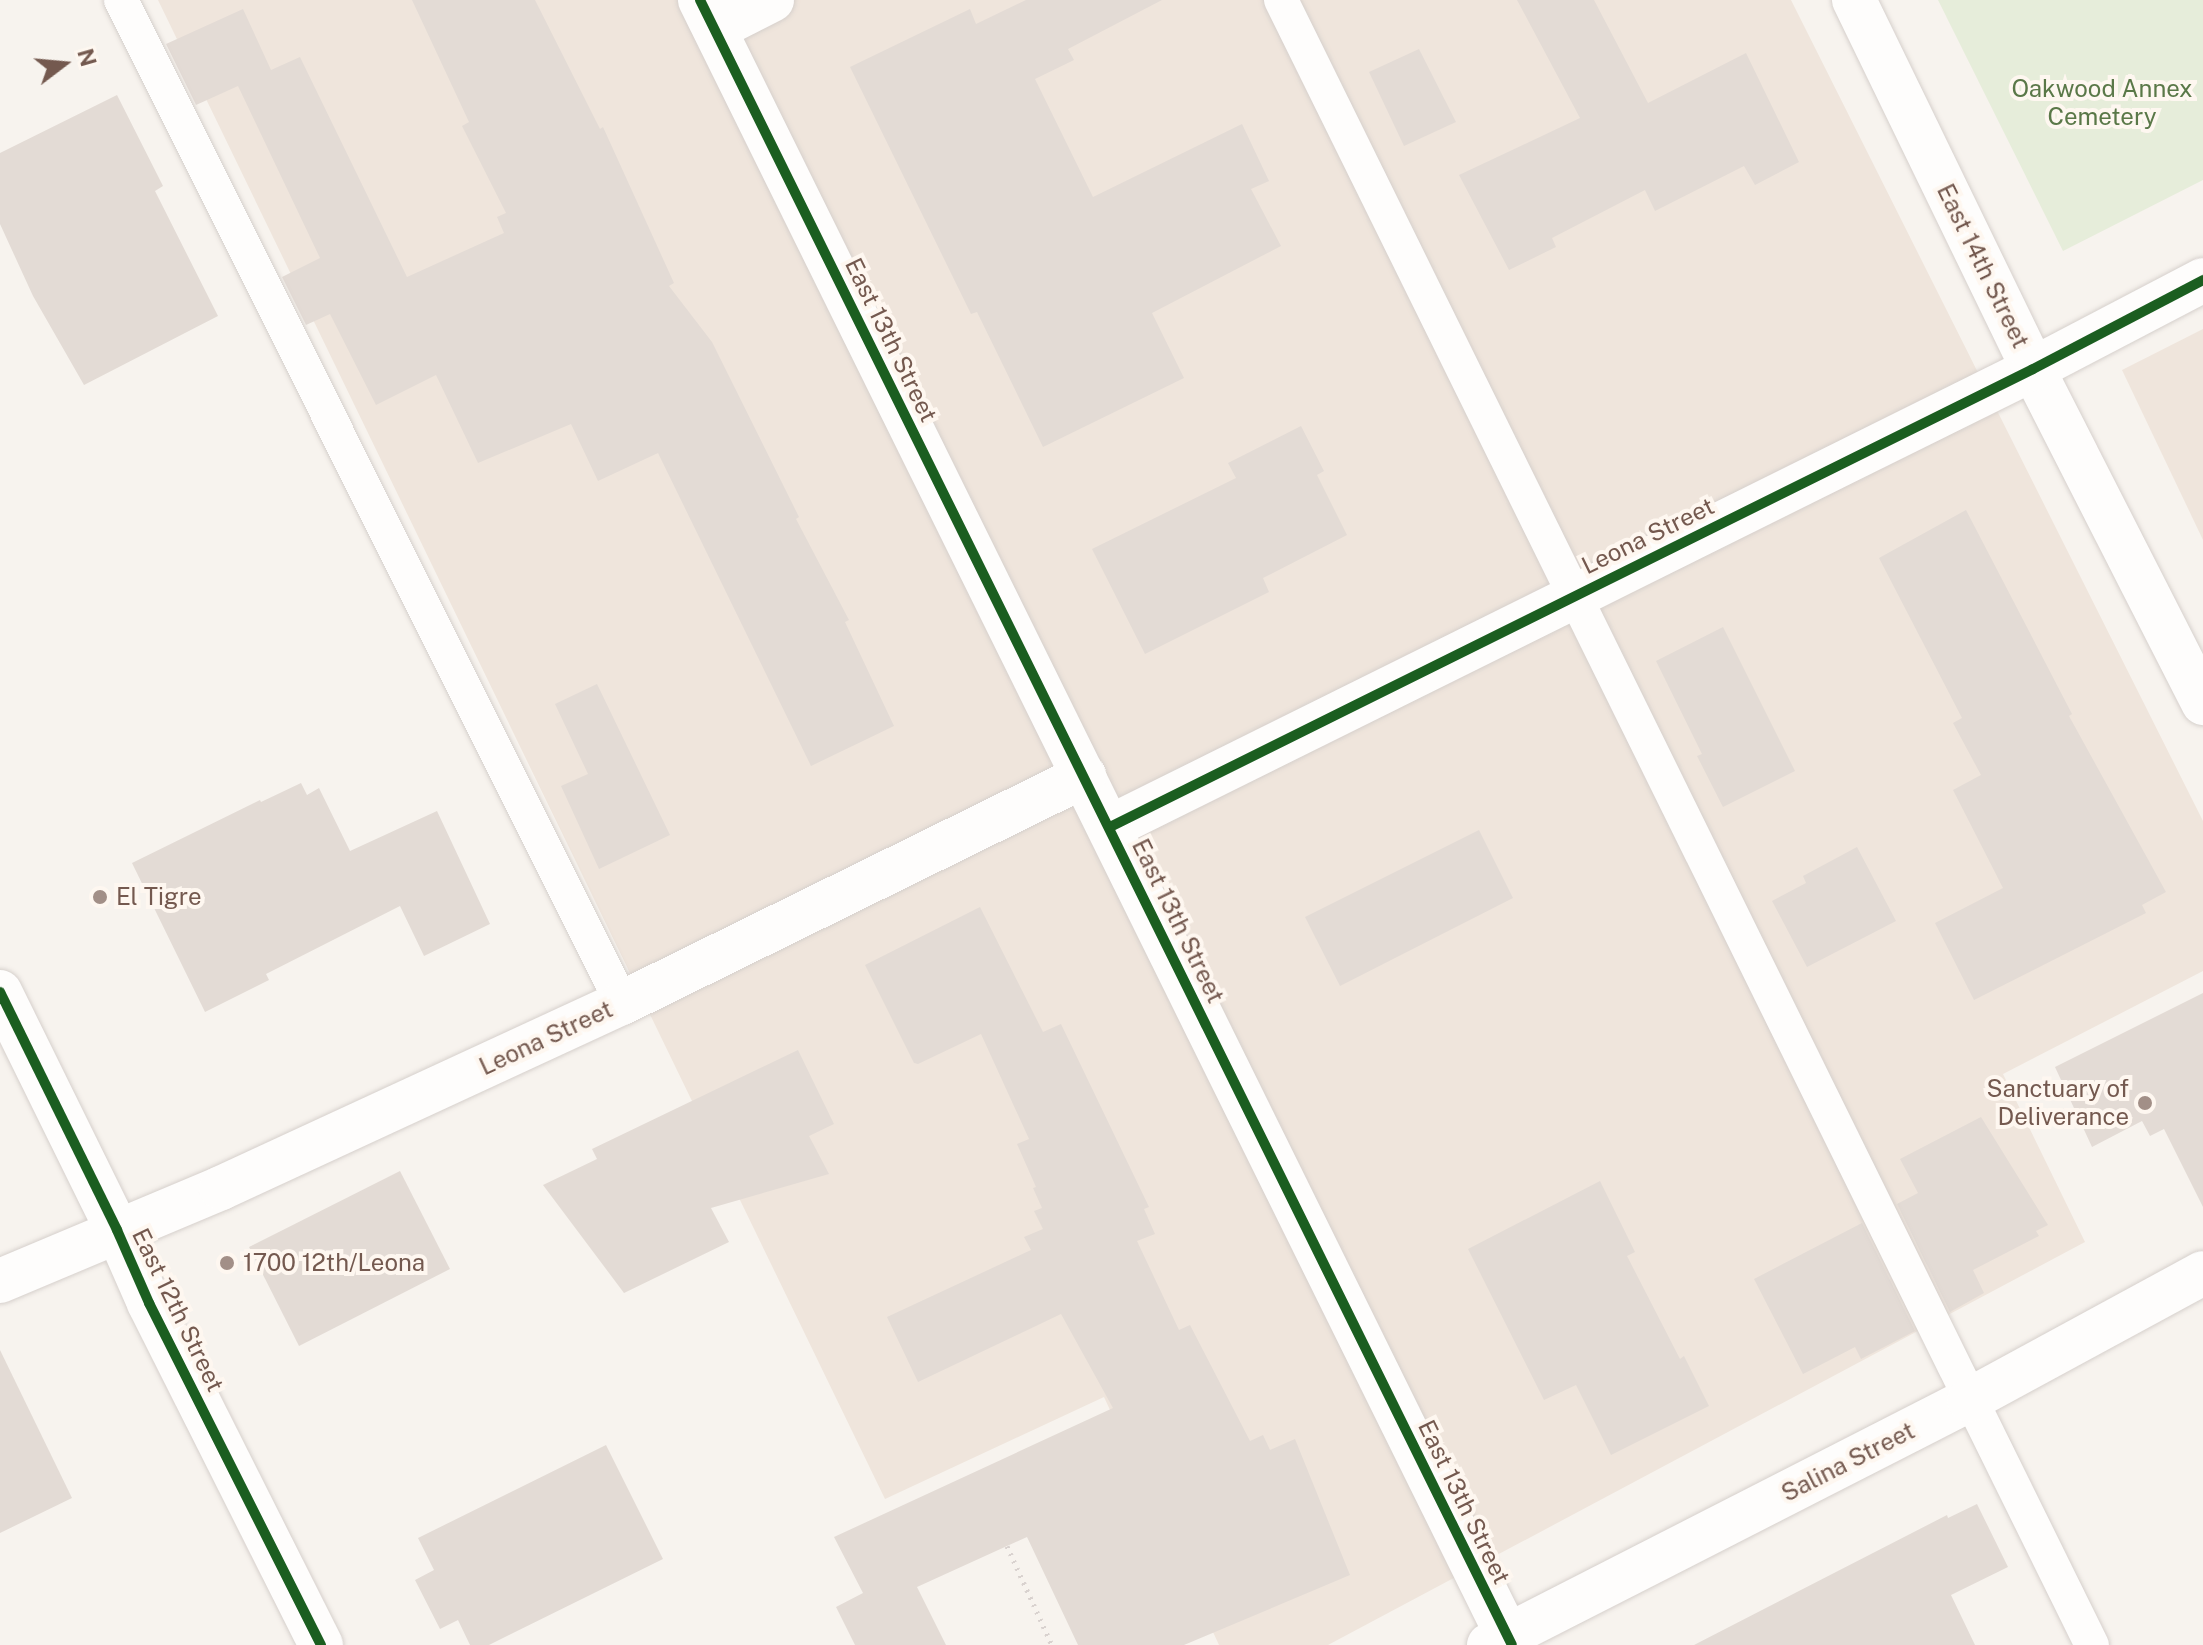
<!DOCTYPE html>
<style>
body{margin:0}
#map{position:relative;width:2203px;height:1645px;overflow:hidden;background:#f7f3ee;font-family:"Public Sans",sans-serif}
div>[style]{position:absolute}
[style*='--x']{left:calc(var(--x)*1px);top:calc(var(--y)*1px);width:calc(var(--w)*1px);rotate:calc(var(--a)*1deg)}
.residential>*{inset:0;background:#efe5dc}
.green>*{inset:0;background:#e6edda}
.building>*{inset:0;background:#e3dbd5}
.path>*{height:5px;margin-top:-2.5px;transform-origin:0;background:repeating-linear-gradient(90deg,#d9d2cf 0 2px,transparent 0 8px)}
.roads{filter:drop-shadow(0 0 2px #d6d0cc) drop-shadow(0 0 2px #d6d0cc)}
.lane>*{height:34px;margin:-17px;padding:0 17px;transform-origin:17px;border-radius:17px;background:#fefdfc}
.street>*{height:44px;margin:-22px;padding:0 22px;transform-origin:22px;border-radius:22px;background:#fefdfc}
.secondary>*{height:44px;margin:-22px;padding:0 22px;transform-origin:22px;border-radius:22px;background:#fefdfc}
.cycleway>*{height:10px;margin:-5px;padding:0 5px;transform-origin:5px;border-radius:5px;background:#1b5e20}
.dots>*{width:22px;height:22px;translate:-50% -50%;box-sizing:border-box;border:4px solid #fef7f0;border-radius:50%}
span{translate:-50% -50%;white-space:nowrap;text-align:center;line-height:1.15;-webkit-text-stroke:8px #fef7f0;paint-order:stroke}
.park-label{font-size:24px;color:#5a7848}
.street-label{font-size:24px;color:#74594f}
.poi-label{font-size:24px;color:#74594f}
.left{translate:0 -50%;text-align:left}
.right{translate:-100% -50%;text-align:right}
.north{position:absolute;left:24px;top:24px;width:80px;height:80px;-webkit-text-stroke:6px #fef7f0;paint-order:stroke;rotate:74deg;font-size:22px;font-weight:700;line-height:32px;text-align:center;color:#74594f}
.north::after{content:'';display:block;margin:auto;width:28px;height:36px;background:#74594f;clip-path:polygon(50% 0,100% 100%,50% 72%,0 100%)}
</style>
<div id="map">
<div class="residential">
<div style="clip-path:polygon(158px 0,1791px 0,2203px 821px,2203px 971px,2003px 1074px,2085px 1242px,1328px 1645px,1219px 1645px,1104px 1397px,885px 1499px)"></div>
<div style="clip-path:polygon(2203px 329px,2203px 540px,2122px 370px)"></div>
</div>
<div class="green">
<div style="clip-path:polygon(1938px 0,2203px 0,2203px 180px,2063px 251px)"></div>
</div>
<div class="building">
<div style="clip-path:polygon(412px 0,535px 0,600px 129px,603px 127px,674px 283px,669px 286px,712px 342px,799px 517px,796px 519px,849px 620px,845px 622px,894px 726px,811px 766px,658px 453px,598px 481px,571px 424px,478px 463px,436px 375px,376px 405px,330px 314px,306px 325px,282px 277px,320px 258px,238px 86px,196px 105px,166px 44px,243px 9px,271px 70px,300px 57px,407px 277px,504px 233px,497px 217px,506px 213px,462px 126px,469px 122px)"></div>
<div style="clip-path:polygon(1026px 0,1162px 0,1068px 49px,1074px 60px,1035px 79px,1093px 197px,1242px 124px,1269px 181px,1251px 189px,1281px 246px,1152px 313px,1184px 378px,1043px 447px,977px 312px,971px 314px,850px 67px,970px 9px,976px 24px)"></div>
<div style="clip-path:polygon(1517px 0,1594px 0,1648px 103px,1746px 53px,1799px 162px,1755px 185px,1744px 166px,1655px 211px,1645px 190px,1552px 238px,1556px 247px,1509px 270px,1459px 175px,1580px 118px)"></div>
<div style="clip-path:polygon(1419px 49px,1456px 122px,1404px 146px,1369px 72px)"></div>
<div style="clip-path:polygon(117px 95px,163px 186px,155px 191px,218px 316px,84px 385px,33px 296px,0 224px,0 153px)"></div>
<div style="clip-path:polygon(1301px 426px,1324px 471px,1317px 475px,1347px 535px,1263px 578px,1269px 592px,1145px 654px,1092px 549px,1236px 478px,1228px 463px)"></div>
<div style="clip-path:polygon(1966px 510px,2072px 714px,2069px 716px,2166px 892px,2142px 905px,2146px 913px,1974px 1000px,1935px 923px,2003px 888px,1953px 790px,1981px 775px,1953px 723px,1962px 718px,1879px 558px)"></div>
<div style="clip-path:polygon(1723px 627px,1795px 771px,1723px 807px,1697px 756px,1702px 754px,1656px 661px)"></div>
<div style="clip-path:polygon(597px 684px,670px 835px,599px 869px,561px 786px,588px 774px,555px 704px)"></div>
<div style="clip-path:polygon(301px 783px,307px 795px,319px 788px,350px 851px,437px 811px,490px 924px,424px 956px,400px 906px,266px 974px,269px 980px,205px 1012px,132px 863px,260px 800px,261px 802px)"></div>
<div style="clip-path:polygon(1479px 830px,1513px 898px,1340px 986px,1305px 917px)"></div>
<div style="clip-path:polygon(1857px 847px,1896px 921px,1807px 967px,1772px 901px,1806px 883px,1803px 876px)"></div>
<div style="clip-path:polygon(980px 907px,1043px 1032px,1061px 1024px,1149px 1207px,1144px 1209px,1155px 1234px,1137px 1241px,1179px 1330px,1190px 1325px,1250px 1441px,1263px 1435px,1270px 1450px,1295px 1439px,1350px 1575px,1184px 1645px,1078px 1645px,1027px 1537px,917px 1587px,946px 1645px,855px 1645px,836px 1607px,863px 1593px,834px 1537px,1113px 1408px,1061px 1314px,918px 1382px,887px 1317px,1031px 1250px,1024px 1237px,1043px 1229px,1034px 1211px,1042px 1208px,1033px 1188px,1036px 1187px,1017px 1144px,1029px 1139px,981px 1034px,918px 1064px,914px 1063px,865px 965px)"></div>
<div style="clip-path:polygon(2203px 993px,2203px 1207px,2164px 1129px,2150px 1136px,2142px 1121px,2092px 1147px,2055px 1067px)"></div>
<div style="clip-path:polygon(798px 1050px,834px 1124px,809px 1136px,829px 1174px,711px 1208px,729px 1242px,624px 1293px,543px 1185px,597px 1159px,592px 1149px)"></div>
<div style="clip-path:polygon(1981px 1117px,2048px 1225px,2036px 1231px,2039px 1236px,1973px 1270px,1984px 1293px,1950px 1312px,1897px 1204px,1918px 1193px,1900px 1159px)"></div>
<div style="clip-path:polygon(400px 1171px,450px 1269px,299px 1346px,249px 1247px)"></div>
<div style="clip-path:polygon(1600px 1181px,1635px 1252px,1627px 1256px,1680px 1359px,1684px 1356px,1709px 1406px,1611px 1455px,1576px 1385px,1544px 1400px,1468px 1249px)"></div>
<div style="clip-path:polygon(1862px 1223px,1915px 1331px,1861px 1359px,1855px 1347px,1803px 1374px,1754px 1279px)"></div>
<div style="clip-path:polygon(0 1350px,72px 1498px,0 1533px)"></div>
<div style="clip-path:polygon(606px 1445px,663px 1559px,489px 1645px,470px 1645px,458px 1620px,440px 1629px,415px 1580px,434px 1570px,418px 1538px)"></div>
<div style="clip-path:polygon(1977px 1504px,2008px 1567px,1951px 1595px,1975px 1645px,1694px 1645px,1947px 1515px,1948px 1518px)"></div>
</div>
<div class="path">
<div style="--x:1007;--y:1546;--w:109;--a:65.6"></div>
</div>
<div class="roads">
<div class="lane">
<div style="--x:121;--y:0;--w:1121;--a:63.46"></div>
<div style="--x:1281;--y:0;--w:1834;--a:63.76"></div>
</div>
<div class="street">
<div style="--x:700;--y:0;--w:1834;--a:63.73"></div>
<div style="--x:1854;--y:0;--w:410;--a:64.1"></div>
<div style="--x:2033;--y:369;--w:375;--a:63"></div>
<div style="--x:715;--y:29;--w:64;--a:-27"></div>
<div style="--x:1110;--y:827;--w:1030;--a:-26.39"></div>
<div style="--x:2033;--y:369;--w:192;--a:-27.6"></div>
<div style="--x:0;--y:1281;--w:240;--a:-22.8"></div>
<div style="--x:221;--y:1188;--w:442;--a:-24.8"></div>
<div style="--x:622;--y:1003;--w:515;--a:-26.17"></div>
<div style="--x:1489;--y:1645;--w:539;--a:-27.04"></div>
<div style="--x:1969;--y:1400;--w:266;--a:-28.5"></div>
</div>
<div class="secondary">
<div style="--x:0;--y:992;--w:265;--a:63.8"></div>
<div style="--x:117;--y:1230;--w:80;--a:66.3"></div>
<div style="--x:149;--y:1303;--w:383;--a:63.3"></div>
</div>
</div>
<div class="cycleway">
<div style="--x:700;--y:0;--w:1834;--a:63.73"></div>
<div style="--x:1110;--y:827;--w:1030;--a:-26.39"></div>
<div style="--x:2033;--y:369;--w:192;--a:-27.6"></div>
<div style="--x:0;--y:992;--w:265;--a:63.8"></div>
<div style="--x:117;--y:1230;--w:80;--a:66.3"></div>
<div style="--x:149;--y:1303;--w:383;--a:63.3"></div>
</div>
<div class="dots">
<div style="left:100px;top:897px;background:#a28f87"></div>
<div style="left:2145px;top:1103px;background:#a28f87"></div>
<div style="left:227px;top:1263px;background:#a28f87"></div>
</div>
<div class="park-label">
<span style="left:2102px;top:103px">Oakwood Annex<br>Cemetery</span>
</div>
<div class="street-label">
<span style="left:1983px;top:266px;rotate:64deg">East 14th Street</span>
<span style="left:891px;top:340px;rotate:64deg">East 13th Street</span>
<span style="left:1648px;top:536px;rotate:-26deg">Leona Street</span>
<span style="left:1178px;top:921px;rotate:64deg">East 13th Street</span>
<span style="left:546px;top:1038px;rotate:-25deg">Leona Street</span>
<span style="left:178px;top:1310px;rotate:64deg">East 12th Street</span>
<span style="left:1848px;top:1462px;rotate:-27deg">Salina Street</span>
<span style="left:1464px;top:1502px;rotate:64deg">East 13th Street</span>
</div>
<div class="poi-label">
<span class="left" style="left:116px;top:897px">El Tigre</span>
<span class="right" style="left:2129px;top:1103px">Sanctuary of<br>Deliverance</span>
<span class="left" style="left:243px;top:1263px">1700 12th/Leona</span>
</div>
<div class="north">N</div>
</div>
